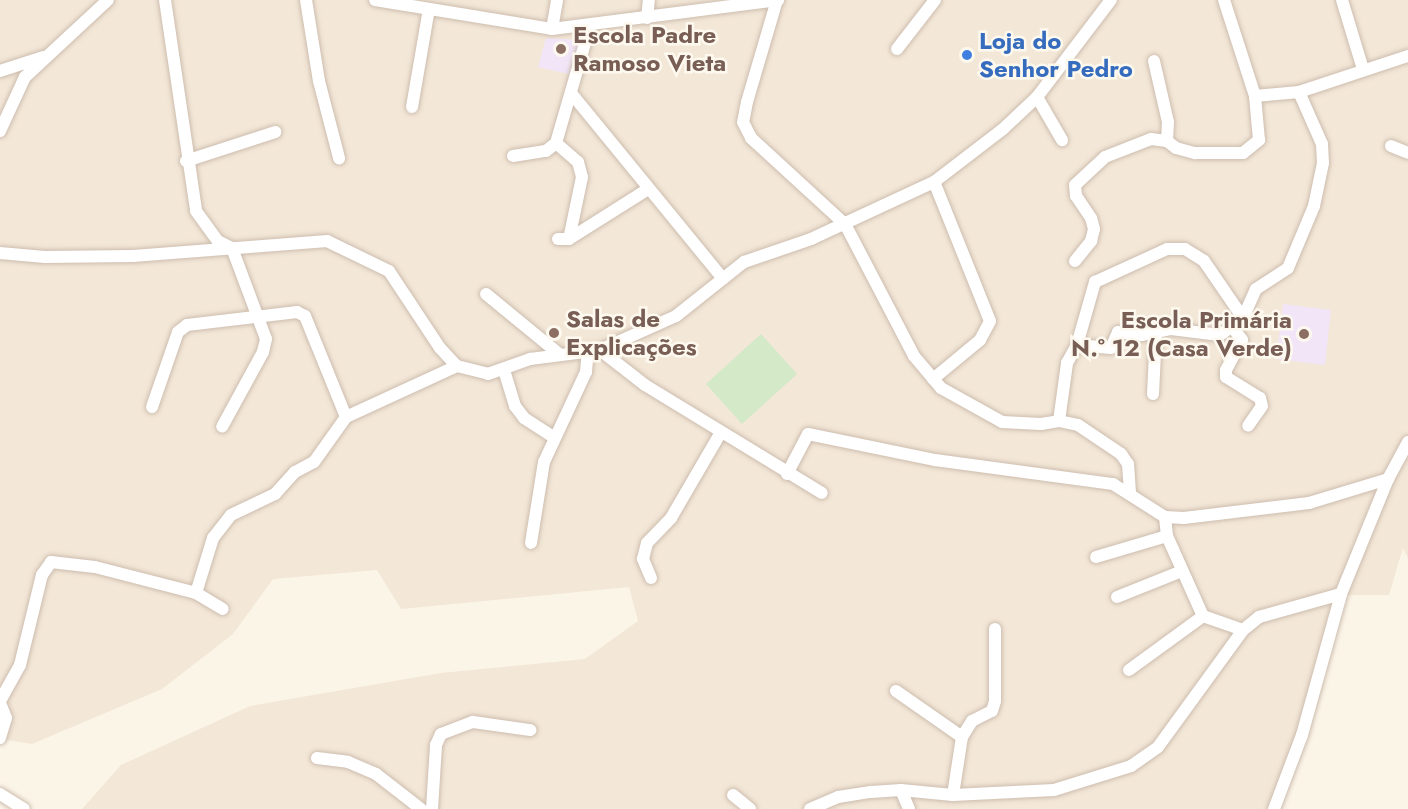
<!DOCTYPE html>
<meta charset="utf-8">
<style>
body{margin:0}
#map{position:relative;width:1408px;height:809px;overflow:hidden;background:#fbf5e8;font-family:Jost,sans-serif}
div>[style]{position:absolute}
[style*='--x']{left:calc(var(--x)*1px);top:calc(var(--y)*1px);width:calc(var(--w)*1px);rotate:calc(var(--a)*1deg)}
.residential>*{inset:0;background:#f3e7d7}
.education>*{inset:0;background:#f2e5f8}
.green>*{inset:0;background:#d3e9c7}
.roads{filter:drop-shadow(0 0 2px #cdbdaf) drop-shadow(0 0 2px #cdbdaf)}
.street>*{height:12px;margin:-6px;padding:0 6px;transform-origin:6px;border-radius:6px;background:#fff}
.dots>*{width:16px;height:16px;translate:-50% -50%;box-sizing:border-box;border:3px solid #fef9ef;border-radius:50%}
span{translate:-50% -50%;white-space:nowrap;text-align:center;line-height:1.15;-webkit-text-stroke:5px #fef9ef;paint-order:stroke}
.education-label{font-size:24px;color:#785e54;font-weight:700}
.left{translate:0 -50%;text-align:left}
.right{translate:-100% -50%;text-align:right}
.shop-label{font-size:24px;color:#366cbe;font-weight:700}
</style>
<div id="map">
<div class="residential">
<div style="clip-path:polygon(0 0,1408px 0,1408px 558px,1403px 548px,1389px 595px,1341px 595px,1274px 809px,82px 809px,121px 765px,250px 706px,441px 673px,585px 659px,638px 621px,629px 587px,401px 609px,377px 570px,273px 579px,233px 634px,162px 689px,32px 744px,0 739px)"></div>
</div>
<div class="education">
<div style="clip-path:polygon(546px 38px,582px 40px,573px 75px,538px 67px)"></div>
<div style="clip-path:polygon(1283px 304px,1331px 310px,1325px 365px,1276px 359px)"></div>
</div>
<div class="green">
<div style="clip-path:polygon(761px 334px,797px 374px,742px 424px,706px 384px)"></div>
</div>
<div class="roads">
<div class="street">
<div style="--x:165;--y:0;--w:213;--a:81.6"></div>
<div style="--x:196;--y:211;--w:37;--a:54"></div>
<div style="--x:218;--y:241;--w:16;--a:27"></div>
<div style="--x:232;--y:248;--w:97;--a:69.5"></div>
<div style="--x:266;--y:339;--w:13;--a:103"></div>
<div style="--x:263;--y:352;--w:85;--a:118.7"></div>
<div style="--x:306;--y:0;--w:82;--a:80.9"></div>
<div style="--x:319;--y:81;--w:80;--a:75.4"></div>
<div style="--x:375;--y:0;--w:179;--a:9.3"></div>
<div style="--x:552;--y:29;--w:228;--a:-7.3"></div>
<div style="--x:777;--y:0;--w:106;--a:106.4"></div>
<div style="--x:747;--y:102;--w:20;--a:101"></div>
<div style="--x:743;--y:122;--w:18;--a:63"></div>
<div style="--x:751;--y:138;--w:127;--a:42.5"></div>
<div style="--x:845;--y:224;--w:149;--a:62.4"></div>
<div style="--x:914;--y:356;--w:42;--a:49.8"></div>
<div style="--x:941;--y:388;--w:70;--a:29.1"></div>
<div style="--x:1002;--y:422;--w:39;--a:3"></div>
<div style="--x:1041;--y:424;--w:18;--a:-9"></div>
<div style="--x:1059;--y:421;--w:19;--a:12"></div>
<div style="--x:1078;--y:425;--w:52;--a:34"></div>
<div style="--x:1121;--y:454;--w:12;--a:55"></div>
<div style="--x:1128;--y:464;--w:28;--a:86"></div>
<div style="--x:1342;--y:0;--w:72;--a:73.1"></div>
<div style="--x:647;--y:18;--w:18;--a:-84"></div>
<div style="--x:552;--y:29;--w:29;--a:-80"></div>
<div style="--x:897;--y:49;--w:62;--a:-52.2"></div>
<div style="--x:1154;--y:61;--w:63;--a:77.1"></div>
<div style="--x:1168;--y:122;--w:19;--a:93"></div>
<div style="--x:0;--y:71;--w:45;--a:-18"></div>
<div style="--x:571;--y:93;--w:240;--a:50.7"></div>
<div style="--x:1255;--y:96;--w:44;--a:-5.2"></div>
<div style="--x:1299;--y:92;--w:115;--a:-18.3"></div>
<div style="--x:1037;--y:97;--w:50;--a:59.8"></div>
<div style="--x:412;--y:107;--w:99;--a:-80.2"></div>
<div style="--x:0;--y:131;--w:60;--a:-65.2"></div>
<div style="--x:25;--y:77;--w:113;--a:-42.9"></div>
<div style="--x:556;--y:143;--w:29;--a:41"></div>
<div style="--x:578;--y:162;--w:16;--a:75"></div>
<div style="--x:582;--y:177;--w:63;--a:101.8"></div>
<div style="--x:1391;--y:146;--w:18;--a:22"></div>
<div style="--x:513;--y:156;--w:33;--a:-9"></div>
<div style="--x:546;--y:151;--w:13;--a:-39"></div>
<div style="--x:556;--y:143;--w:122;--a:-73.8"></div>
<div style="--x:186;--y:161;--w:94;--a:-18"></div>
<div style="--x:558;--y:239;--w:11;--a:0"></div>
<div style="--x:569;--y:239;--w:93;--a:-32.3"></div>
<div style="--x:0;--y:253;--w:45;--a:5.1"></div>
<div style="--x:45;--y:257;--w:88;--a:-0.7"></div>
<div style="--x:133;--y:256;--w:195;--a:-4.4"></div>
<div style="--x:327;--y:241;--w:69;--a:25.8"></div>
<div style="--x:389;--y:271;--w:92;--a:56.5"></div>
<div style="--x:440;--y:348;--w:25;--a:47"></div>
<div style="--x:457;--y:366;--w:32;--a:14"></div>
<div style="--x:488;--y:374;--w:45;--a:-19.7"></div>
<div style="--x:530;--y:359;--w:71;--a:-7.3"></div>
<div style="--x:600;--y:350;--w:83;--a:-24.1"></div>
<div style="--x:676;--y:316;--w:87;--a:-38.5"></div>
<div style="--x:744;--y:262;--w:71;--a:-18.9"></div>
<div style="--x:811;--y:239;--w:136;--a:-24.9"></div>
<div style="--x:934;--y:182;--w:87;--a:-37.5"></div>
<div style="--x:1003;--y:129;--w:47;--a:-43.3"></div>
<div style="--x:1037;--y:97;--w:122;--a:-52.7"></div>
<div style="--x:1075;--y:261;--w:26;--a:-51"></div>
<div style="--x:1091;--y:241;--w:12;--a:-76"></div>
<div style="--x:1094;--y:229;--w:11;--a:-105"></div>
<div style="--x:1091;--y:218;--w:27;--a:-124"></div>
<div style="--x:1076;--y:196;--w:11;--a:-95"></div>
<div style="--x:1075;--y:185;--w:41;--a:-43"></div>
<div style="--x:1105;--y:157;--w:49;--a:-21.4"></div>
<div style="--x:1151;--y:139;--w:16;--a:7"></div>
<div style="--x:1167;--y:141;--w:11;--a:38"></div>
<div style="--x:1176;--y:148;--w:20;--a:15"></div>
<div style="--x:1195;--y:153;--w:48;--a:0"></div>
<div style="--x:1243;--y:153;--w:21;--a:-39"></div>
<div style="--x:1259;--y:140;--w:44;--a:-95.2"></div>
<div style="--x:1255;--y:96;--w:101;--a:-107.9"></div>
<div style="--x:486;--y:294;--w:94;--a:39.4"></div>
<div style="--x:1233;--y:328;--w:15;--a:53"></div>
<div style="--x:1242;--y:340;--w:34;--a:118"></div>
<div style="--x:1226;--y:370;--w:7;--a:90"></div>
<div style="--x:1226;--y:377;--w:40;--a:32"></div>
<div style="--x:1260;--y:398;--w:8;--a:76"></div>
<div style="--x:1262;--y:406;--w:24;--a:125"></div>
<div style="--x:1077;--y:345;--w:66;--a:-74.1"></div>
<div style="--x:1095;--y:282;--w:79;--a:-24.6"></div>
<div style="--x:1167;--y:249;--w:18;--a:0"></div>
<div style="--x:1185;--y:249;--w:22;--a:32"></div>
<div style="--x:1204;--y:261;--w:69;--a:55.6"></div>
<div style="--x:600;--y:350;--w:57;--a:37.9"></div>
<div style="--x:645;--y:385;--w:207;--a:31.4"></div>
<div style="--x:504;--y:370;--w:38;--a:73"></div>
<div style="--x:515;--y:406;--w:15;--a:53"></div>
<div style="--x:524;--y:418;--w:35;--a:33"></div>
<div style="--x:933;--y:379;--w:61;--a:-39.7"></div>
<div style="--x:980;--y:340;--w:21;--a:-62"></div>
<div style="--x:990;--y:321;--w:150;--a:-111.9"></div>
<div style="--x:1153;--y:394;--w:62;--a:-87.2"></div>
<div style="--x:152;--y:407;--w:79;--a:-70.9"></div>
<div style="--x:178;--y:332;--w:11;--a:-38"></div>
<div style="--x:187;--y:325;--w:111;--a:-6.7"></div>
<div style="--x:297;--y:312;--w:9;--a:27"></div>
<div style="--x:305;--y:316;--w:109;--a:67.9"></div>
<div style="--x:1059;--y:421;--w:59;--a:-82.1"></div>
<div style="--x:1067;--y:363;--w:21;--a:-61"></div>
<div style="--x:1077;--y:345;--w:34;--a:5"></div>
<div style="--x:1111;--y:348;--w:17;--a:-66"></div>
<div style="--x:1118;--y:332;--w:24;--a:7"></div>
<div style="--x:1142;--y:335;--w:30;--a:-12"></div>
<div style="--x:1171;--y:329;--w:49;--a:7"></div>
<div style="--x:1220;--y:335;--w:29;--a:-36"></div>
<div style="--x:1243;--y:318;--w:32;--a:-66"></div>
<div style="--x:1256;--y:289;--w:38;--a:-33"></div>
<div style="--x:1288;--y:268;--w:67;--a:-67.2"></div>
<div style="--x:1314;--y:206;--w:44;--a:-78.2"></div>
<div style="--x:1323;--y:163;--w:19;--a:-93"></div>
<div style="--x:1322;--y:144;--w:57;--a:-113.9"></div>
<div style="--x:787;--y:474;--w:45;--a:-62.3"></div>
<div style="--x:808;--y:434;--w:130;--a:11.6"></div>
<div style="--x:935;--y:460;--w:180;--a:7.7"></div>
<div style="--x:1113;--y:484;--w:62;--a:32.4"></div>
<div style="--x:1165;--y:517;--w:19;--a:3"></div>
<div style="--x:1184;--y:518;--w:126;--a:-6.8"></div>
<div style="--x:1309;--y:503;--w:83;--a:-16.9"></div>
<div style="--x:1167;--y:536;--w:88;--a:65.8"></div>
<div style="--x:1203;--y:616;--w:42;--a:19.3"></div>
<div style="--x:531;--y:543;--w:82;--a:-80.9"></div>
<div style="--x:544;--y:462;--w:99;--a:-65"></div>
<div style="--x:586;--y:372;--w:22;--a:-85"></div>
<div style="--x:1096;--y:557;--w:74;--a:-16.5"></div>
<div style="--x:1167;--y:536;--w:19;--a:-96"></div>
<div style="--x:651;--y:578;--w:21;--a:-113"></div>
<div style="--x:643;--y:559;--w:16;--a:-76"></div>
<div style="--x:647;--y:543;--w:35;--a:-46"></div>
<div style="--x:671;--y:518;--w:99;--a:-59.8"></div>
<div style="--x:196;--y:593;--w:58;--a:-72.8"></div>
<div style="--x:213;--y:538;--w:29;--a:-52"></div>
<div style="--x:231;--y:515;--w:49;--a:-25.5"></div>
<div style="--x:275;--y:494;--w:30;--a:-48"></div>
<div style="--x:295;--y:472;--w:21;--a:-28"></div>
<div style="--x:314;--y:462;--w:55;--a:-54.6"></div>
<div style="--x:346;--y:417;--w:122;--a:-24.7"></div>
<div style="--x:1117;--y:597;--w:70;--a:-21.8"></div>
<div style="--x:1129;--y:670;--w:92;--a:-36.1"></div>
<div style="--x:896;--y:691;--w:80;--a:34.9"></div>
<div style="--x:0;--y:701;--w:41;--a:-60.9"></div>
<div style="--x:20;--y:665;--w:93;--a:-76.3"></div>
<div style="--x:42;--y:575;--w:16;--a:-55"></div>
<div style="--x:51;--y:562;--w:44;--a:6.5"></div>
<div style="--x:95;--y:567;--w:104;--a:14.4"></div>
<div style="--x:196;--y:593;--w:31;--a:31"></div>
<div style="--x:0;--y:703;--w:16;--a:68"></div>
<div style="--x:6;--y:718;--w:21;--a:107"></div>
<div style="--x:317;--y:758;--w:31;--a:7"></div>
<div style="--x:348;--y:762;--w:30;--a:23"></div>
<div style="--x:376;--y:774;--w:57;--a:37.9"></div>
<div style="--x:901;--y:790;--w:21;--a:67"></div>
<div style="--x:0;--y:794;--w:28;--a:32"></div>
<div style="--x:733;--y:795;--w:22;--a:39"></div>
<div style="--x:953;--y:795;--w:59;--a:-81.2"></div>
<div style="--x:962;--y:737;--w:19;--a:-58"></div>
<div style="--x:972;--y:721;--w:22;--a:-27"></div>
<div style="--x:992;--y:711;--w:10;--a:-73"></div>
<div style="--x:995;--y:701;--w:72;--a:-90"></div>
<div style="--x:432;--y:809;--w:64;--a:-86.4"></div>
<div style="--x:436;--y:745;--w:12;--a:-66"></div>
<div style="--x:441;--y:734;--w:34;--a:-21"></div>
<div style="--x:473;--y:722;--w:58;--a:8"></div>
<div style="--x:810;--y:809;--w:30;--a:-23"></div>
<div style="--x:838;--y:797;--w:33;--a:-9"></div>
<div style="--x:871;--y:792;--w:30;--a:-4"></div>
<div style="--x:901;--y:790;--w:52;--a:5.5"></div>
<div style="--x:953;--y:795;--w:101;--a:-2.8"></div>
<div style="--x:1054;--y:790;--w:81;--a:-17.3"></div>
<div style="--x:1131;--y:766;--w:33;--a:-35"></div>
<div style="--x:1158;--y:747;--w:145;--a:-54"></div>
<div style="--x:1243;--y:630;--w:21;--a:-39"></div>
<div style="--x:1259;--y:617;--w:85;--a:-15.7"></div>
<div style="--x:1274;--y:809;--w:79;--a:-69.3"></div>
<div style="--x:1302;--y:735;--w:146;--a:-74.5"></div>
<div style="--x:1341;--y:594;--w:124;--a:-67.8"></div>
<div style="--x:1388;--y:479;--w:42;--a:-61.6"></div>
</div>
</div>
<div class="dots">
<div style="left:561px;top:49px;background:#8d6e63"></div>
<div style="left:967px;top:55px;background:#3f7fe0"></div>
<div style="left:554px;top:333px;background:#8d6e63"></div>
<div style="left:1304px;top:334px;background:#8d6e63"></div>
</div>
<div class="education-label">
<span class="left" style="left:573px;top:49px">Escola Padre<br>Ramoso Vieta</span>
<span class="left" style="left:566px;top:333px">Salas de<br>Explicações</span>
<span class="right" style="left:1292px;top:334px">Escola Primária<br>N.º 12 (Casa Verde)</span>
</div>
<div class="shop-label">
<span class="left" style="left:979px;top:55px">Loja do<br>Senhor Pedro</span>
</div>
</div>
